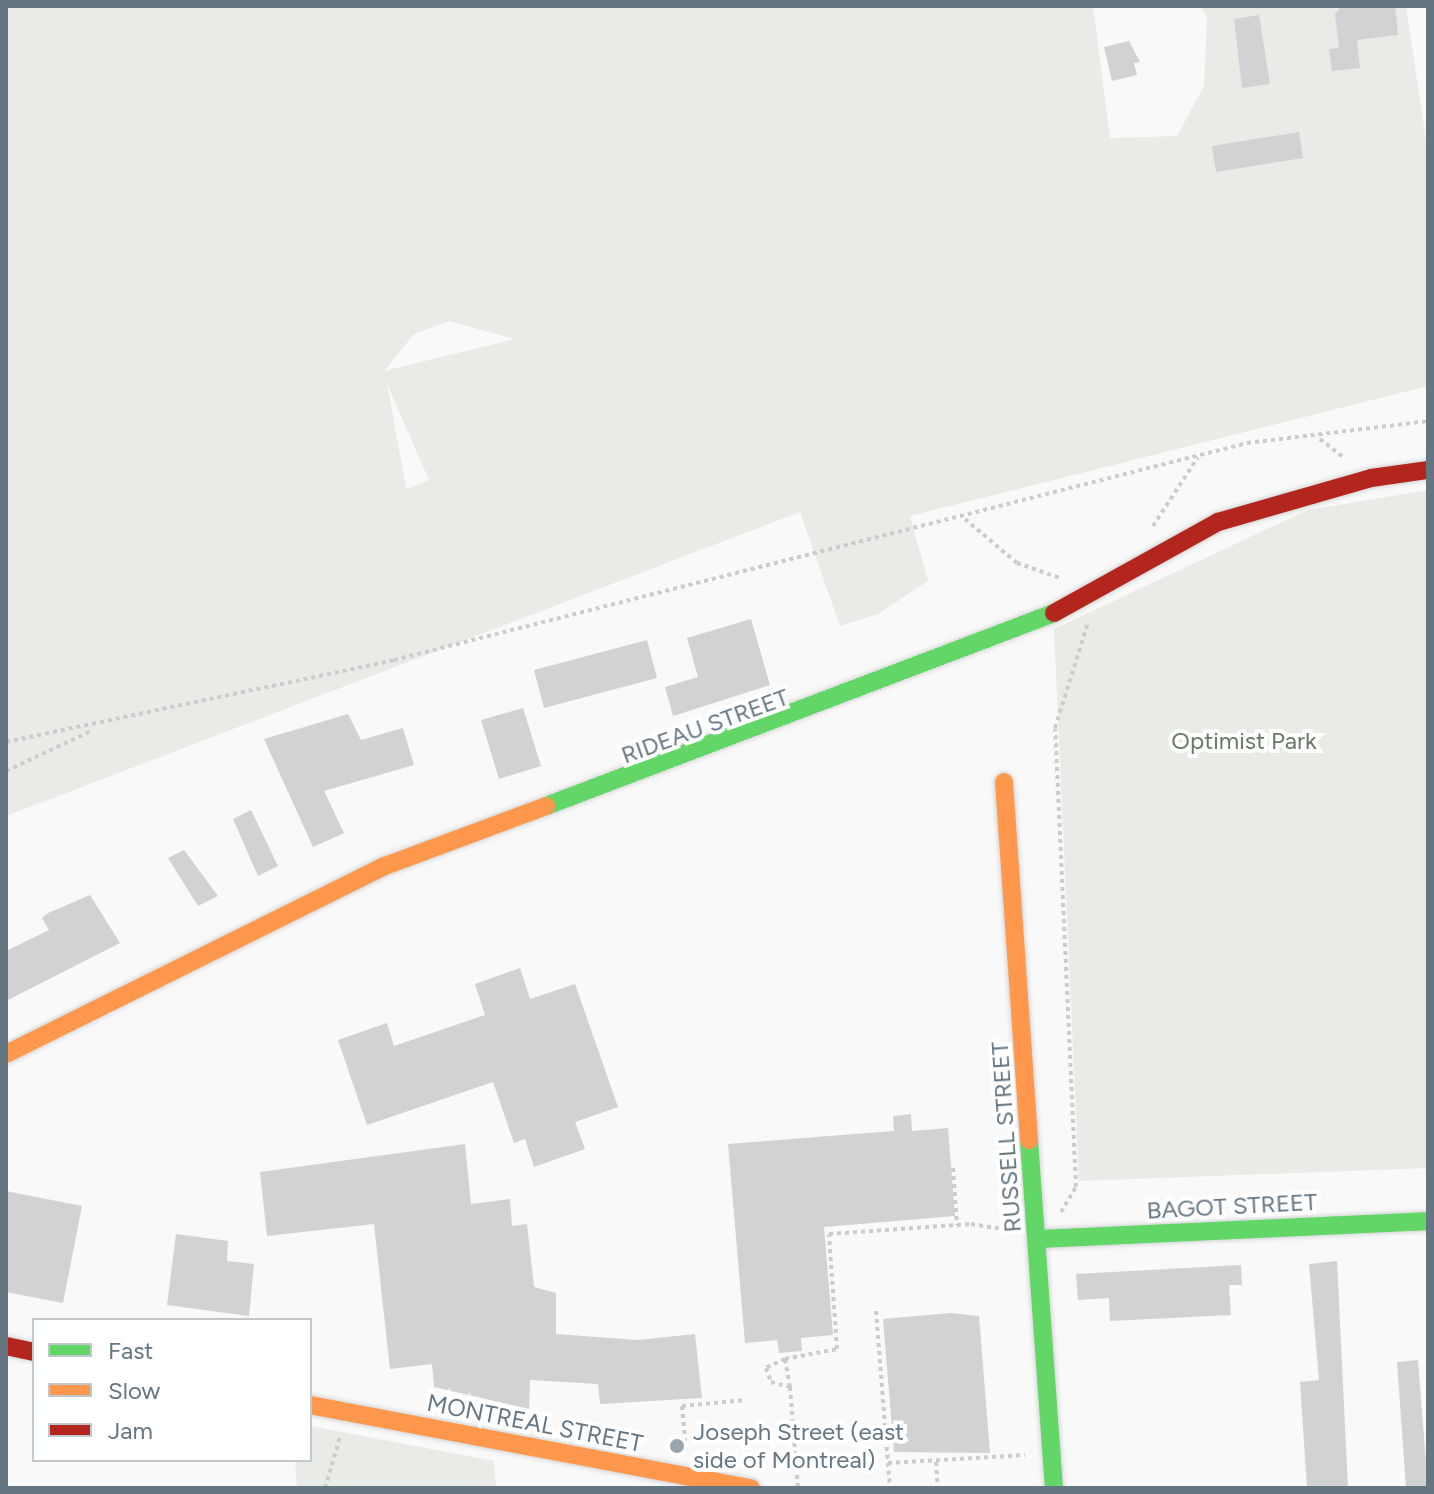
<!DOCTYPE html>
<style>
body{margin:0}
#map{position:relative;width:1434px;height:1494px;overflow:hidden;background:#f9f9f9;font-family:Figtree,sans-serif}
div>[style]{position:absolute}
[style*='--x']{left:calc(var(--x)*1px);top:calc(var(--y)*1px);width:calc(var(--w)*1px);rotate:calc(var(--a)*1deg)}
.green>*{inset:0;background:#e8ebe6}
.building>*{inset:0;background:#d0d2d3}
.path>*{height:4px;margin-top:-2px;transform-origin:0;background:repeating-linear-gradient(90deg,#cbcccd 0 4px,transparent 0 8px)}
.roads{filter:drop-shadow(0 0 2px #d5d6d7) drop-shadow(0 0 2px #d5d6d7)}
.fast>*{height:18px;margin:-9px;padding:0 9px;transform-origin:9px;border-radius:9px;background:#63d668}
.slow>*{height:18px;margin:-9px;padding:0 9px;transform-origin:9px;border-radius:9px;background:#ff974d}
.jam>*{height:18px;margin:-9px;padding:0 9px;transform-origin:9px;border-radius:9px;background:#b3261e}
.dots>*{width:22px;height:22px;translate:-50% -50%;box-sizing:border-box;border:4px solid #fff;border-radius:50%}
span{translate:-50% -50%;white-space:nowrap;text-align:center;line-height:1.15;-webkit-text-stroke:8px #fff;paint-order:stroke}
.street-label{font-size:24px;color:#657683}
.park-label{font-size:24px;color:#687a64}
.poi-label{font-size:24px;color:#657683}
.left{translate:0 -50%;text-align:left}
.frame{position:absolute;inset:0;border:8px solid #657683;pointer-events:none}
.legend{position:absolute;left:32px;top:1318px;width:280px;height:144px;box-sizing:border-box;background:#fff;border:2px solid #c1c8cd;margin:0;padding:10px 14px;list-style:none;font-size:24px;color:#657683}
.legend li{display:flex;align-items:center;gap:16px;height:40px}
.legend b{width:40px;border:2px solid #c1c8cd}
</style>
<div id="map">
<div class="green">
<div style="clip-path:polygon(evenodd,6px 6px,1093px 6px,1110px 138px,1177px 136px,1204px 86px,1207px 17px,1200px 6px,1406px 6px,1428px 154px,1428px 386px,910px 516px,928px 581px,878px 614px,840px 626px,800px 512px,6px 816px,6px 6px,449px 321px,515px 339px,384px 371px,414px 334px,449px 321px,6px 6px,387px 384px,429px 480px,407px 489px,406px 488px,387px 384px)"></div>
<div style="clip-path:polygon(1428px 490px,1428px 1168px,1079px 1181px,1054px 629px,1308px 510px)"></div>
<div style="clip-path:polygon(310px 1426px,494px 1461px,496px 1488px,297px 1488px,295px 1460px,310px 1460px)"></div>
</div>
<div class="building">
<div style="clip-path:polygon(1342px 6px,1395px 6px,1398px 35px,1357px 40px,1360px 68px,1332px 71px,1329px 49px,1339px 48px,1335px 14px)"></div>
<div style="clip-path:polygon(1259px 15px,1270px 84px,1242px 88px,1234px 19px)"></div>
<div style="clip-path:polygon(1129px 41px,1140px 62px,1134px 63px,1137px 75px,1112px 81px,1104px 47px)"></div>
<div style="clip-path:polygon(1299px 132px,1303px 158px,1216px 172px,1212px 146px)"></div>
<div style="clip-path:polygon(751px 619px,770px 685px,673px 716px,665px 687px,698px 677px,687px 638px)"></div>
<div style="clip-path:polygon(647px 640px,657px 678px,544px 708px,534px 670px)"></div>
<div style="clip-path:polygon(523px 708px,541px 766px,499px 779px,481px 720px)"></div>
<div style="clip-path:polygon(348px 714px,361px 740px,403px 728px,414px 765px,324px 791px,344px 833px,313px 847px,264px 739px)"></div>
<div style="clip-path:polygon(251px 810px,278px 866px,258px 876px,233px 819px)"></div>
<div style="clip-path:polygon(184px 850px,218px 896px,198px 906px,168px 858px)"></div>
<div style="clip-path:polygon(90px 895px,120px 943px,6px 1001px,6px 951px,49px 930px,42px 918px,48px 913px)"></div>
<div style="clip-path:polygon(520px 968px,530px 999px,575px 984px,618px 1107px,575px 1122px,585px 1149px,534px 1167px,525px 1139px,514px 1143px,493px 1082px,367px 1125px,338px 1040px,387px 1023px,394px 1046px,485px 1015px,475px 984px)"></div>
<div style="clip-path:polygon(911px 1114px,912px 1131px,948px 1128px,955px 1216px,824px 1227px,833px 1335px,801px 1338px,802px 1351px,779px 1353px,777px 1340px,745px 1343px,728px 1144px,894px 1131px,893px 1116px)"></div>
<div style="clip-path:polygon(465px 1144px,471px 1204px,510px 1199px,512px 1226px,527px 1224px,534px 1287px,556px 1293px,556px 1334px,638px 1340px,695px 1334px,702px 1398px,600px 1404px,598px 1384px,530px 1380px,529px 1409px,434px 1387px,432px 1364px,390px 1369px,374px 1224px,267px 1236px,260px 1172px)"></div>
<div style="clip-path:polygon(6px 1191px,82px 1206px,63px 1303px,6px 1292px)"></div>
<div style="clip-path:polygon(176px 1234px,228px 1241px,227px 1261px,254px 1264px,249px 1316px,167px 1305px)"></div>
<div style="clip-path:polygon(1337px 1261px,1348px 1488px,1307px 1488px,1300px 1382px,1319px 1380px,1309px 1264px)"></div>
<div style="clip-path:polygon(1241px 1265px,1242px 1285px,1229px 1285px,1231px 1315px,1110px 1321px,1109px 1298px,1078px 1300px,1076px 1274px)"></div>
<div style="clip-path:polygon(951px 1313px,979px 1316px,990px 1453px,894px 1452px,883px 1319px)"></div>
<div style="clip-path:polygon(1418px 1360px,1428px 1488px,1406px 1488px,1397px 1362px)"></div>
</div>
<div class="path">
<div style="--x:1320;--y:439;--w:29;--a:38"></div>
<div style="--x:965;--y:519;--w:68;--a:40.2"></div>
<div style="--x:1017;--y:563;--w:46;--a:19.2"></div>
<div style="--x:1153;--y:526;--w:82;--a:-56.9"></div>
<div style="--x:6;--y:742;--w:397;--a:-11.9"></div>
<div style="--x:394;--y:660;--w:880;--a:-14.27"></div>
<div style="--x:1247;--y:443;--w:182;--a:-6.9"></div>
<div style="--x:6;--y:771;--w:94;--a:-25.2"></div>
<div style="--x:953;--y:1168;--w:57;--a:86"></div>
<div style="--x:1061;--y:1212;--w:29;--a:-59"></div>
<div style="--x:1076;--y:1187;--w:459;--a:-92.6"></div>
<div style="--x:1055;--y:728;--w:110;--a:-72.6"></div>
<div style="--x:876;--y:1311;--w:178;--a:85.5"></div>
<div style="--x:785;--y:1359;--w:53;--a:-10.9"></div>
<div style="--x:837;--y:1349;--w:115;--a:-94"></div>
<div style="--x:829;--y:1234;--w:142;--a:-4"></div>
<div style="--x:971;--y:1224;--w:37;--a:9"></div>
<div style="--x:790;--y:1387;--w:28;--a:-100"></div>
<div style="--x:785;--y:1359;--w:21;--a:155"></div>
<div style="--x:766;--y:1368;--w:15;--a:70"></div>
<div style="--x:771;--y:1382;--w:20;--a:15"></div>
<div style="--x:790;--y:1387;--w:101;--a:85.5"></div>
<div style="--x:686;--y:1450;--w:44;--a:-95.2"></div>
<div style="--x:682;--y:1406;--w:64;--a:-5.4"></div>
<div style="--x:936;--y:1462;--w:26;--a:86"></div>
<div style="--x:888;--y:1463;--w:137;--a:-3.3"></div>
<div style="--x:325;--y:1488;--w:53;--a:-73.6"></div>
</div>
<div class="roads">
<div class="fast">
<div style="--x:546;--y:806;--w:543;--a:-20.8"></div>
<div style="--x:1029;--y:1140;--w:349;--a:85.9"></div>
<div style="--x:1037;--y:1239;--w:391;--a:-2.6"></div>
</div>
<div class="slow">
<div style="--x:1004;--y:782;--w:359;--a:86"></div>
<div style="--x:6;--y:1054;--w:423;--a:-26.4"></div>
<div style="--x:385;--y:866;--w:172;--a:-20.4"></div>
<div style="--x:310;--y:1405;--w:449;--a:10.7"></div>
</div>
<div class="jam">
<div style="--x:1054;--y:613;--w:188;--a:-29"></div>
<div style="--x:1218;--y:522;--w:159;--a:-16"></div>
<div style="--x:1371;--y:478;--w:58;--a:-8"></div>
<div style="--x:6;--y:1346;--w:29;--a:12"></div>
</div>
</div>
<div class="dots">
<div style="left:677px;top:1446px;background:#99a4ac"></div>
</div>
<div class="street-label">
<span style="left:705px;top:726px;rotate:-20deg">RIDEAU STREET</span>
<span style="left:1006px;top:1137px;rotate:-94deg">RUSSELL STREET</span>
<span style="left:1232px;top:1206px;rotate:-3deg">BAGOT STREET</span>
<span style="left:535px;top:1423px;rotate:11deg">MONTREAL STREET</span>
</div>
<div class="park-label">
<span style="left:1244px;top:741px">Optimist Park</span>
</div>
<div class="poi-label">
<span class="left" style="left:693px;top:1446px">Joseph Street (east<br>side of Montreal)</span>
</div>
<div class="frame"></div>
<ul class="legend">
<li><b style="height:10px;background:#63d668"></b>Fast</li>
<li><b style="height:10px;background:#ff974d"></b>Slow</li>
<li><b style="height:10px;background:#b3261e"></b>Jam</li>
</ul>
</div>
